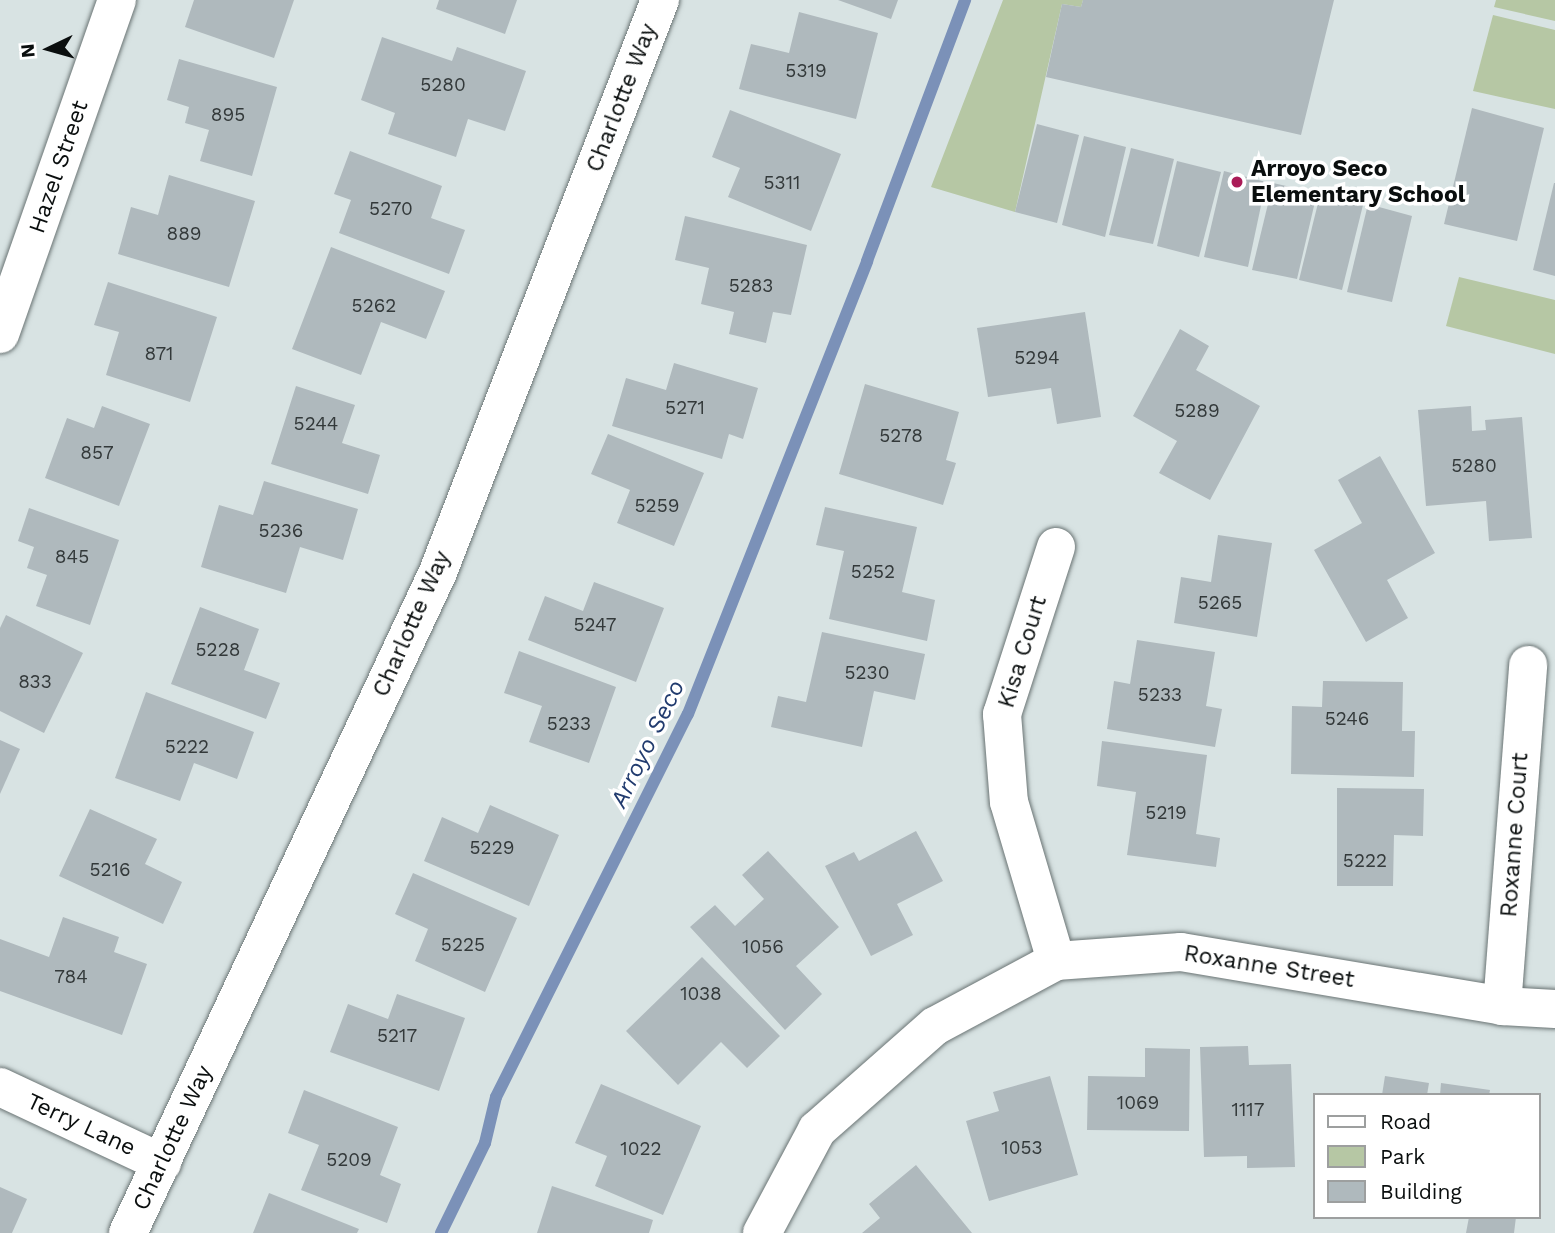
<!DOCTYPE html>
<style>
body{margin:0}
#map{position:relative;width:1555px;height:1233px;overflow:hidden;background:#d8e3e3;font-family:"Work Sans",sans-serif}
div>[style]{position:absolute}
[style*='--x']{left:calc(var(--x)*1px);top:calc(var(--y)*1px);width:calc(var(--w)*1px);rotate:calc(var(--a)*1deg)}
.green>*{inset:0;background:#b6c7a4}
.stream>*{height:12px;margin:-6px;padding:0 6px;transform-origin:6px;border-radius:6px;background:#7b91b8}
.building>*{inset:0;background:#afb9bd}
.roads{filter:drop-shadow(0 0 2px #6a7474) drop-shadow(0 0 2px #6a7474)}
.minor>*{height:38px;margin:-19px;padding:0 19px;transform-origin:19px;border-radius:19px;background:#fff}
.dots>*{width:19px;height:19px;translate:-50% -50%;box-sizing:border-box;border:4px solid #fff;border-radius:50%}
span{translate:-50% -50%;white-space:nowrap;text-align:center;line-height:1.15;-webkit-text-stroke:7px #fff;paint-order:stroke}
.number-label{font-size:19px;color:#33393a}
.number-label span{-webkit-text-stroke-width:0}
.street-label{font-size:23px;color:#0a0e0e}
.poi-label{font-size:23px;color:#0a0e0e;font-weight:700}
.left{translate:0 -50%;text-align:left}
.water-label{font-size:24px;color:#213b6e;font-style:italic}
.legend{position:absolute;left:1313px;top:1093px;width:228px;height:126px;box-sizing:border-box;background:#fff;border:2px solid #9d9f9f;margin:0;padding:9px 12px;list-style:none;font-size:21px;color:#0a0e0e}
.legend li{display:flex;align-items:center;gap:14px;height:35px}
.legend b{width:35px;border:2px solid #9d9f9f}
.north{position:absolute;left:14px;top:14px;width:70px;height:70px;-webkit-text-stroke:5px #fff;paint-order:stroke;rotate:265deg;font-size:19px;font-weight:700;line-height:28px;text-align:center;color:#0a0e0e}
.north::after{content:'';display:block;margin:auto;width:24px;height:32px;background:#0a0e0e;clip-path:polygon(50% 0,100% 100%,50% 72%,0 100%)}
</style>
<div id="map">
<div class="green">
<div style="clip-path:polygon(1003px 0,1083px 0,1081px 7px,1062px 4px,1015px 212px,931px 187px)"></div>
<div style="clip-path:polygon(1496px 0,1555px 0,1555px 21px,1494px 7px)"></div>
<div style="clip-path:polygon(1493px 15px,1555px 30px,1555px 109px,1473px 91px)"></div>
<div style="clip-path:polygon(1459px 277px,1555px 300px,1555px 354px,1446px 326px)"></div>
</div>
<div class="stream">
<div style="--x:441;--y:1233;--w:100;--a:-63.9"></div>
<div style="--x:485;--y:1143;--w:47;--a:-76.6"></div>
<div style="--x:496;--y:1097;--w:428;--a:-63.4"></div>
<div style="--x:688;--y:714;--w:487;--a:-68.4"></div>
<div style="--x:867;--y:261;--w:279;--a:-69.4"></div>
</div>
<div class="building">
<div style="clip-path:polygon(194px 0,294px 0,274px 58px,185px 27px)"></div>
<div style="clip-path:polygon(439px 0,517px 0,505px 34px,436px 9px)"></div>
<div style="clip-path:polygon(838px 0,898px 0,891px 19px)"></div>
<div style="clip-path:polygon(1083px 0,1334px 0,1301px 135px,1046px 77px,1062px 4px,1081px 7px)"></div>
<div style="clip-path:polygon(799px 12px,878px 33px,856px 119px,739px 89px,751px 44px,789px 53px)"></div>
<div style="clip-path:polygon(382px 37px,452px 61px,457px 47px,526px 71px,505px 131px,468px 119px,456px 157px,388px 134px,395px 113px,361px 100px)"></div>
<div style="clip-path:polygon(179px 59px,277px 87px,252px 176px,200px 161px,209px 130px,185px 123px,189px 107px,167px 100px)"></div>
<div style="clip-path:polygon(1472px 108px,1544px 128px,1517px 241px,1444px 224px)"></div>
<div style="clip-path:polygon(730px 110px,841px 154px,811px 231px,728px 197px,740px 168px,712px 157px)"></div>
<div style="clip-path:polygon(1037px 124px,1079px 135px,1057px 223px,1015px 212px)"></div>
<div style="clip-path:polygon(1084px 136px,1126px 147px,1105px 237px,1062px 225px)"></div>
<div style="clip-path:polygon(1131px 148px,1174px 159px,1153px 244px,1109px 235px)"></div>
<div style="clip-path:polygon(350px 151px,442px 186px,431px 218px,465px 230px,449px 274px,339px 233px,351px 200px,334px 194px)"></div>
<div style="clip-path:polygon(1177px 161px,1221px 172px,1199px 257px,1157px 246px)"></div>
<div style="clip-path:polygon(1224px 171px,1266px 182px,1248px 267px,1204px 257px)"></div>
<div style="clip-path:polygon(169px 175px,255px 201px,229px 287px,118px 254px,131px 207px,158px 215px)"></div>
<div style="clip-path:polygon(1273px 183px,1317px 193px,1297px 279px,1252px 270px)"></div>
<div style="clip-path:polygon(1554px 183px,1555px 183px,1555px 276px,1533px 270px)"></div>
<div style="clip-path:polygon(1320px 195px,1363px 205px,1342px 290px,1299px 280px)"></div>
<div style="clip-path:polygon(1368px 204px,1412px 216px,1392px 302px,1347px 292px)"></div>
<div style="clip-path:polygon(685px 216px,807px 245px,791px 315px,773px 312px,766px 343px,729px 334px,734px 312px,701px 304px,709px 268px,675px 260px)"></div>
<div style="clip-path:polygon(331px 247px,445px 291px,426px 339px,381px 322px,361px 375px,292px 349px)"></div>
<div style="clip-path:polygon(108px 282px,217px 317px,190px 402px,106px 375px,119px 332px,94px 325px)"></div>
<div style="clip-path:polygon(1085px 312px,1101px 417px,1057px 424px,1051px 388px,988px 397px,977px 328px)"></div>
<div style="clip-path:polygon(1180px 329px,1209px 346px,1196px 370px,1260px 406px,1210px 500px,1159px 473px,1177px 441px,1133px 416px)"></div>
<div style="clip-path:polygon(674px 363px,758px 388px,743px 439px,729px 434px,722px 459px,612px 426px,626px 378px,666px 390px)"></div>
<div style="clip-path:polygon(865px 384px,959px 412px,946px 460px,956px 463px,943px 505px,839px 474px)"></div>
<div style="clip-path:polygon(296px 386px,355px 405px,342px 443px,380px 455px,368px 494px,271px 464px)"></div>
<div style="clip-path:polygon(102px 406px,150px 424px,119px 506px,45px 478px,67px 418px,94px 428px)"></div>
<div style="clip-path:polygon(1471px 406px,1472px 431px,1486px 430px,1485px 420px,1522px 417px,1532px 538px,1489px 541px,1486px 501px,1426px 506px,1418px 410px)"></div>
<div style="clip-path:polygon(608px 434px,704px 473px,674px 546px,617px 523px,630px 490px,591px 474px)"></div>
<div style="clip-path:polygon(1380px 456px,1435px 553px,1387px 580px,1408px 618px,1366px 642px,1314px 550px,1362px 523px,1338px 480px)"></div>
<div style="clip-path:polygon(264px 481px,358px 509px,343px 560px,300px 547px,286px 593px,201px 567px,219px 505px,253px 515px)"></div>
<div style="clip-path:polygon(825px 507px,917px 527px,902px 592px,935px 600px,927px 641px,829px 619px,844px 551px,816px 545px)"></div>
<div style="clip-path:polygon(29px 508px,119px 540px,90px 625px,36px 606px,47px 575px,27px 568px,34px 547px,18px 541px)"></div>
<div style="clip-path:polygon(1218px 535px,1272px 543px,1257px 637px,1174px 623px,1181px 577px,1211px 582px)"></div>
<div style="clip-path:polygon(594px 582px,664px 608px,636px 682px,528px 640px,545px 596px,583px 611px)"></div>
<div style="clip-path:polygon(200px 607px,259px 629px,244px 670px,280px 683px,266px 719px,171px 684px)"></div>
<div style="clip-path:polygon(6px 615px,83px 653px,44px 733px,0 711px,0 628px)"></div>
<div style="clip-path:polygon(822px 632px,925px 654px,915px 700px,874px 691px,862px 747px,771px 727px,778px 696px,806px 702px)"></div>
<div style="clip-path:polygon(1137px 640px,1215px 652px,1206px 706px,1222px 709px,1215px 747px,1107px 729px,1114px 681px,1130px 684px)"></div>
<div style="clip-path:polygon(519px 651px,616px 687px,589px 763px,529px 742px,542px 706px,504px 693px)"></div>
<div style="clip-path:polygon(1323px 681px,1403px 682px,1402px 731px,1415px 731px,1414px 777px,1291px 774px,1292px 706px,1322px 707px)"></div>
<div style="clip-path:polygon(146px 692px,254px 732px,237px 779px,194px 763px,180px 801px,115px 778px)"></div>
<div style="clip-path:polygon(0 740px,20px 749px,0 794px)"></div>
<div style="clip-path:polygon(1102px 741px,1207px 755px,1196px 834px,1220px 838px,1216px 867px,1127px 855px,1136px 792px,1097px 786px)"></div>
<div style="clip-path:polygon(1337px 788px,1424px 789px,1423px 836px,1394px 835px,1393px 886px,1337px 886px)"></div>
<div style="clip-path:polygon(490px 805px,559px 835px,529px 906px,424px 861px,442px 817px,478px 833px)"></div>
<div style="clip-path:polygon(90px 809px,157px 839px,145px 864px,182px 882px,163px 924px,59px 876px)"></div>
<div style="clip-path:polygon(916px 831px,943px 881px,897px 904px,913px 935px,871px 956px,825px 866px,854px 852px,859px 861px)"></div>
<div style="clip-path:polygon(768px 851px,839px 927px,796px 966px,822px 994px,785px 1030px,690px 927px,715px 905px,735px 926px,764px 899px,742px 875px)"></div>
<div style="clip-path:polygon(413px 873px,517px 918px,485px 992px,415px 961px,428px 929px,395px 914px)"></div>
<div style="clip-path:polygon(63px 917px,119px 937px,114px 952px,147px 964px,122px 1035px,0 991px,0 939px,49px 957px)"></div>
<div style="clip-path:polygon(702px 957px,780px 1036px,747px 1068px,721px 1042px,678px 1085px,626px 1031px)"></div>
<div style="clip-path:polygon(397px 994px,465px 1018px,439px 1091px,330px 1052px,348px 1004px,388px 1019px)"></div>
<div style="clip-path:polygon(1248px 1046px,1249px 1065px,1291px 1064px,1295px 1167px,1247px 1168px,1247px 1156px,1204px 1157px,1200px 1047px)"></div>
<div style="clip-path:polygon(1145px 1048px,1190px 1049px,1189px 1131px,1087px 1130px,1088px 1076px,1145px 1077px)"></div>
<div style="clip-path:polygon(1050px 1076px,1078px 1175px,989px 1201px,966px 1121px,999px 1111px,993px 1092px)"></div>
<div style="clip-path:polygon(1385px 1076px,1429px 1083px,1427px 1095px,1382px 1095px)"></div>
<div style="clip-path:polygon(1441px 1083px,1490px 1090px,1489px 1095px,1440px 1095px)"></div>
<div style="clip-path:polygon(601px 1084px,701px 1126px,663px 1215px,595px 1186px,607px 1156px,575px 1143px)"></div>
<div style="clip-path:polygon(304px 1090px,398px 1127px,380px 1175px,401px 1184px,387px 1223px,301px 1190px,319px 1145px,288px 1133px)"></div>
<div style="clip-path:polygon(916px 1165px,972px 1233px,862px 1233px,880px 1218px,869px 1204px)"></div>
<div style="clip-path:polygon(552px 1186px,653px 1220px,649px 1233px,537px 1233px)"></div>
<div style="clip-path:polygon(0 1187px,27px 1199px,12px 1233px,0 1233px)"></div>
<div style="clip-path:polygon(269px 1193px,359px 1229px,357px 1233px,253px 1233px)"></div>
<div style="clip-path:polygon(1469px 1217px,1516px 1217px,1514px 1233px,1466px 1233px)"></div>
</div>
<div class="roads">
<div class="minor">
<div style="--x:0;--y:334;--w:354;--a:-70.7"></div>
<div style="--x:1056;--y:547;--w:176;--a:107.9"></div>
<div style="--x:1002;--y:714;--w:88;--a:85.5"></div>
<div style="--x:1009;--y:802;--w:166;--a:73.5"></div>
<div style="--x:1502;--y:1006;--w:342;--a:-85.6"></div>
<div style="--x:0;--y:1087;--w:179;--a:25.1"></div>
<div style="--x:128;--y:1233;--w:730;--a:-64.87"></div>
<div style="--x:438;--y:572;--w:614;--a:-68.79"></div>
<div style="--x:762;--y:1233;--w:117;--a:-61.9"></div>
<div style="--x:817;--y:1130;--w:157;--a:-41.4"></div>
<div style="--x:935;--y:1026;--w:137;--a:-28.2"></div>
<div style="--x:1056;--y:961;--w:125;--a:-4.1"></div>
<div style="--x:1181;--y:952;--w:326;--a:9.5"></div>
<div style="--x:1502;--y:1006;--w:53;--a:3.2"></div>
</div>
</div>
<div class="dots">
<div style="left:1237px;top:182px;background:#aa1b57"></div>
</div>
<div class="number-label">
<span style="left:806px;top:71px">5319</span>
<span style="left:443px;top:85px">5280</span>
<span style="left:228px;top:115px">895</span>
<span style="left:782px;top:183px">5311</span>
<span style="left:391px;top:209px">5270</span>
<span style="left:184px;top:234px">889</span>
<span style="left:751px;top:286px">5283</span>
<span style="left:374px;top:306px">5262</span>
<span style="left:159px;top:354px">871</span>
<span style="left:1037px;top:358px">5294</span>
<span style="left:685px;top:408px">5271</span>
<span style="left:1197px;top:411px">5289</span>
<span style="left:316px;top:424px">5244</span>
<span style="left:901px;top:436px">5278</span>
<span style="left:97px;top:453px">857</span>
<span style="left:1474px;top:466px">5280</span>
<span style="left:657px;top:506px">5259</span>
<span style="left:281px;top:531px">5236</span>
<span style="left:72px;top:557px">845</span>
<span style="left:873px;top:572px">5252</span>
<span style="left:1220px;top:603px">5265</span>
<span style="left:595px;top:625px">5247</span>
<span style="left:218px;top:650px">5228</span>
<span style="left:867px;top:673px">5230</span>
<span style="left:35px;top:682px">833</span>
<span style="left:1160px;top:695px">5233</span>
<span style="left:1347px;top:719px">5246</span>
<span style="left:569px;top:724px">5233</span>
<span style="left:187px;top:747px">5222</span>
<span style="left:1166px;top:813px">5219</span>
<span style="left:492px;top:848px">5229</span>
<span style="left:1365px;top:861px">5222</span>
<span style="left:110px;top:870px">5216</span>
<span style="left:463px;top:945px">5225</span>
<span style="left:763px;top:947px">1056</span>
<span style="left:71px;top:977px">784</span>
<span style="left:701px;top:994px">1038</span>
<span style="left:397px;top:1036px">5217</span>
<span style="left:1138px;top:1103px">1069</span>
<span style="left:1248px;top:1110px">1117</span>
<span style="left:1022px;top:1148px">1053</span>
<span style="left:641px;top:1149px">1022</span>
<span style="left:349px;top:1160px">5209</span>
</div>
<div class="street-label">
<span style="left:622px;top:98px;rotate:-69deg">Charlotte Way</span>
<span style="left:59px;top:167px;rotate:-71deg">Hazel Street</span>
<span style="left:412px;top:624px;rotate:-66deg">Charlotte Way</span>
<span style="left:1023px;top:652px;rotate:-73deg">Kisa Court</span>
<span style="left:1515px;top:835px;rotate:-86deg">Roxanne Court</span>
<span style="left:1269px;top:967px;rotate:9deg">Roxanne Street</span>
<span style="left:81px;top:1125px;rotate:25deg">Terry Lane</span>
<span style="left:173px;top:1138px;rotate:-65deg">Charlotte Way</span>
</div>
<div class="poi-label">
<span class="left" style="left:1251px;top:182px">Arroyo Seco<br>Elementary School</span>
</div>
<div class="water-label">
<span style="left:648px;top:744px;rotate:-64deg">Arroyo Seco</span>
</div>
<ul class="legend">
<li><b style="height:9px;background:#fff"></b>Road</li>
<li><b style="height:19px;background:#b6c7a4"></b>Park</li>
<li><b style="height:19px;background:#afb9bd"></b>Building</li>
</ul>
<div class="north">N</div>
</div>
